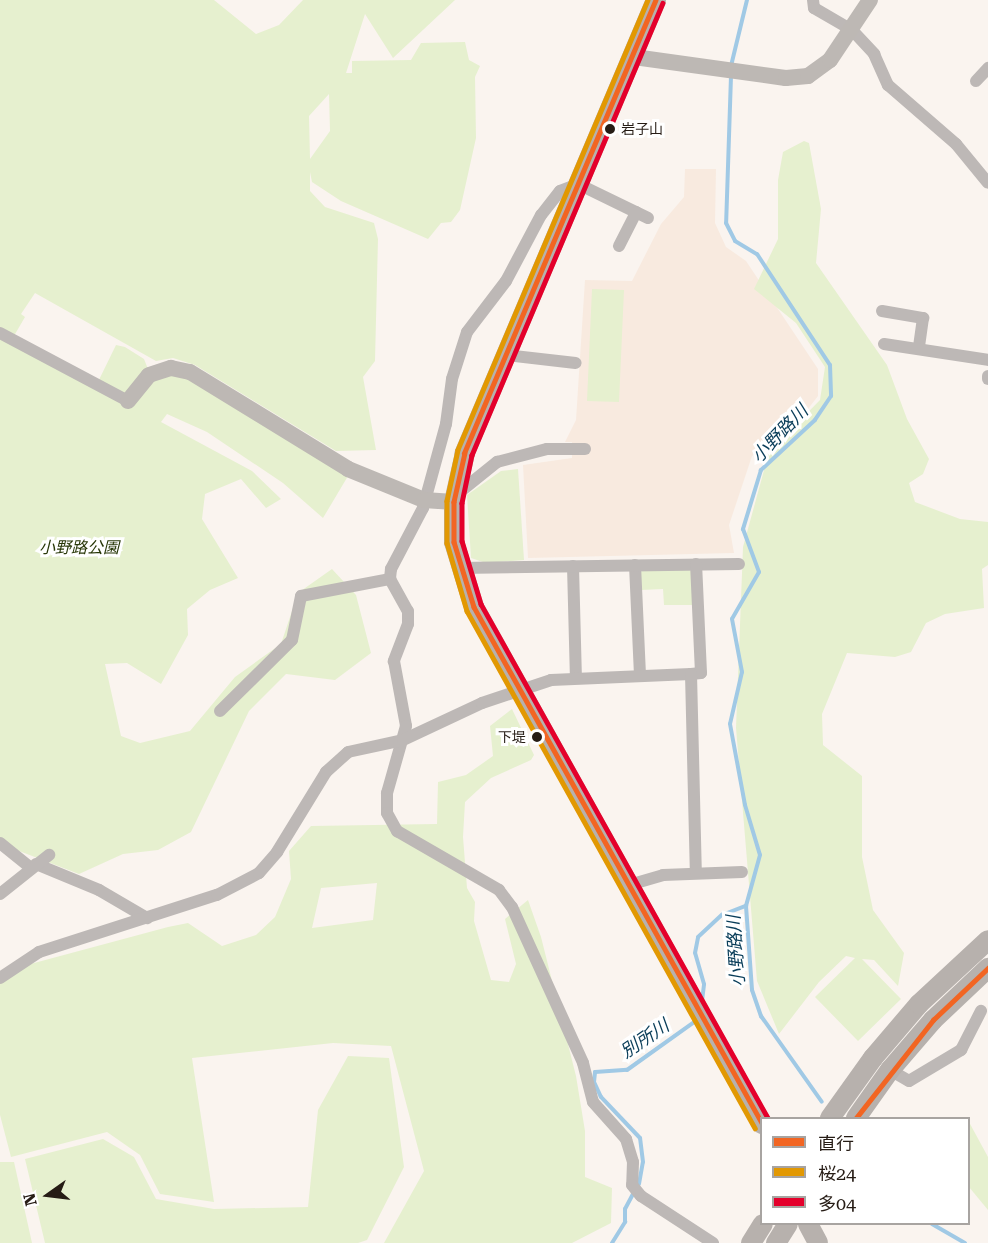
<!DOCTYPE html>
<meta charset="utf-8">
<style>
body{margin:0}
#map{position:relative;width:988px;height:1243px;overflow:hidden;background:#faf4ef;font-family:"Roboto Serif","Noto Sans JP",serif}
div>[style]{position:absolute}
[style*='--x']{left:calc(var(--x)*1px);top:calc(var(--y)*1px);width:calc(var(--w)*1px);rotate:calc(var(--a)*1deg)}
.built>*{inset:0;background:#f8eadf}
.green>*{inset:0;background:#e6f0cf}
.stream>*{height:4px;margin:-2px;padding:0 2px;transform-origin:2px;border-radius:2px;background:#a0c9e5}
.street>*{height:12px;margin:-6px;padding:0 6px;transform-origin:6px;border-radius:6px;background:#bdb8b6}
.secondary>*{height:16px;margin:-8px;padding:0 8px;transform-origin:8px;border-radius:8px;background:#bdb8b4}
.primary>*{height:20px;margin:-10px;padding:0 10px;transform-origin:10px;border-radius:10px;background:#b7b1ad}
.bus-1>*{height:4.5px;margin:-2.25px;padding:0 2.25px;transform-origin:2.25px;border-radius:2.25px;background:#f26522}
.bus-2>*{height:4.5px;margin:-2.25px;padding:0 2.25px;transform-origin:2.25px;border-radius:2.25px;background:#e29802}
.bus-3>*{height:4.5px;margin:-2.25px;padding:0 2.25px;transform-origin:2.25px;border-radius:2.25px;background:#e4002b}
.dots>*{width:16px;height:16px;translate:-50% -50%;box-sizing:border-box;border:3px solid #fff;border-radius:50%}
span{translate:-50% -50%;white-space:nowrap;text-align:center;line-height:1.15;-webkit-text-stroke:6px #fff;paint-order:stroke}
.bus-label{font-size:14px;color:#261c15}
.left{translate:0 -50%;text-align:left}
.right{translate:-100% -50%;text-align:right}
.park-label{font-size:16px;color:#283708;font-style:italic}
.water-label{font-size:18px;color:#083c58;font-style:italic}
.legend{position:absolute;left:760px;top:1117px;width:210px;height:108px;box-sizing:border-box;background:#fff;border:2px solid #a8a4a1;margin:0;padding:8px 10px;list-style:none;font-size:18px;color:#261c15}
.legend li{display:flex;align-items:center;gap:12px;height:30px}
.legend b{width:30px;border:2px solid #a8a4a1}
.north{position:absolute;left:18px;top:1165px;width:60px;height:60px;-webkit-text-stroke:4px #fff;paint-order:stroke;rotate:256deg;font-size:16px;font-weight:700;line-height:24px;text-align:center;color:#261c15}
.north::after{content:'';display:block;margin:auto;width:21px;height:27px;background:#261c15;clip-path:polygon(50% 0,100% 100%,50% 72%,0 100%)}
</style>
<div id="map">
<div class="built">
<div style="clip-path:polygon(685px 169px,716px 169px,715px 223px,726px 247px,746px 261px,818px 369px,818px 396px,801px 418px,752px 456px,729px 525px,734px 553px,528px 558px,523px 465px,572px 458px,572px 442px,565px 442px,576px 420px,585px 280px,632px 281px,661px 224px,684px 197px)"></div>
</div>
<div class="green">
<div style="clip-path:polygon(evenodd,0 0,214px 0,256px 34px,279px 25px,303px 0,455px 0,393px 58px,365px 14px,346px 73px,352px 73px,352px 61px,411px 60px,421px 43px,465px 42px,469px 60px,480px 66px,475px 77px,476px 138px,460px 210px,451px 222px,441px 223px,428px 239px,341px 201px,312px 182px,310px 172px,310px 191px,325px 207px,374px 223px,378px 239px,375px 361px,363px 377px,376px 450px,336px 451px,195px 365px,173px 358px,156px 361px,35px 293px,21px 314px,25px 317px,11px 341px,95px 388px,116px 345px,125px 347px,144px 359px,148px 369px,169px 362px,354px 466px,323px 518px,283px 483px,207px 432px,167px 414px,161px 422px,252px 471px,281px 499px,266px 508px,241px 479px,205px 494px,202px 519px,238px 578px,210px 590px,187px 609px,188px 635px,161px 684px,127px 663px,105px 664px,121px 736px,140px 743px,190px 731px,235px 677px,281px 644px,298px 593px,332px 569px,356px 595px,371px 653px,335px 680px,286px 674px,249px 711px,191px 832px,158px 850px,123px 854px,79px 874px,14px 849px,0 839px,0 0,329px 94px,330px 131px,310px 159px,309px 116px,329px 94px)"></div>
<div style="clip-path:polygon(804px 141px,809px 143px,821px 209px,816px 263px,887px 365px,907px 419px,929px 459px,923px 474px,909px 483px,915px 502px,960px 519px,988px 522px,988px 565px,982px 569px,984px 608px,945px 614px,926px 623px,911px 652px,895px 657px,847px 653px,822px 714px,823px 745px,862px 776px,862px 857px,873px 910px,904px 953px,898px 986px,874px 960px,862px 959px,901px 999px,858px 1041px,815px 997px,855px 958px,846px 956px,819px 982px,779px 1034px,757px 981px,736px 728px,743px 547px,769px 452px,820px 400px,825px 367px,796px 323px,754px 289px,778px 239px,778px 180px,783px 152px)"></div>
<div style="clip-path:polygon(592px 289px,624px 290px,619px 402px,587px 401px)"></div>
<div style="clip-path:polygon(518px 469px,524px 560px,486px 563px,471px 558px,467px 495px,501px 471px)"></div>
<div style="clip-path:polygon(645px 567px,686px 567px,693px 573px,694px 605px,664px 605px,663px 589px,641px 590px,640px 573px)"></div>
<div style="clip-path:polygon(evenodd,512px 709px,534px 755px,531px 760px,491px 778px,465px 802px,463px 837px,467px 888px,475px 902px,474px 921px,491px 980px,509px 982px,516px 964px,505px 919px,528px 900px,541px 937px,576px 1076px,585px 1131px,585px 1177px,612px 1188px,611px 1223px,572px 1243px,384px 1243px,424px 1171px,391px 1046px,333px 1043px,192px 1058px,214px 1202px,160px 1194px,140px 1155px,107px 1132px,11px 1157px,0 1115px,0 980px,23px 966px,168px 927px,188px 923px,222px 946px,256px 935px,275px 917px,291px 879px,289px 851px,311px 826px,437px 824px,438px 782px,466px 775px,493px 756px,490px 726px,512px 709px,377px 883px,373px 920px,312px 928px,321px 888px,377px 883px)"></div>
<div style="clip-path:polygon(348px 1056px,389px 1058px,404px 1167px,367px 1240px,358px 1243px,45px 1243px,25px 1159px,103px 1139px,134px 1157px,156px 1199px,214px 1209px,308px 1207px,318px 1110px)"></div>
<div style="clip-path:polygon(969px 1122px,988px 1157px,988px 1210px,969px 1187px)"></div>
<div style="clip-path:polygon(0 1162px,14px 1162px,32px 1243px,0 1243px)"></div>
</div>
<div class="stream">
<div style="--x:731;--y:66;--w:68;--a:-76.4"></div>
<div style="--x:731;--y:76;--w:147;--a:91.9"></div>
<div style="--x:726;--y:223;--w:20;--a:63"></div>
<div style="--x:735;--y:241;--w:26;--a:31"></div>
<div style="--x:757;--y:254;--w:133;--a:56.7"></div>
<div style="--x:830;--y:365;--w:31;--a:88"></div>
<div style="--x:831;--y:396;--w:29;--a:124"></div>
<div style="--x:815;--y:420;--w:74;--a:137.2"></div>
<div style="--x:761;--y:470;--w:62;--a:107"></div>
<div style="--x:743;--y:529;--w:46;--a:69.6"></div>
<div style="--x:759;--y:572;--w:54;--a:119.9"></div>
<div style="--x:732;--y:619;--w:54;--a:79.3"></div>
<div style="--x:742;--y:672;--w:53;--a:103"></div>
<div style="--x:730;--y:724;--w:82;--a:79.5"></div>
<div style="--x:745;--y:805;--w:52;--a:73.3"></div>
<div style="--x:760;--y:855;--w:53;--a:105.4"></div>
<div style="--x:746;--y:906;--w:84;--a:85.9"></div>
<div style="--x:752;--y:990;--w:28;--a:71"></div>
<div style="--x:761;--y:1016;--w:105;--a:54.7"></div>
<div style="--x:702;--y:1001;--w:17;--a:-83"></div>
<div style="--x:704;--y:984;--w:32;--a:-106"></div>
<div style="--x:695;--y:953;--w:16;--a:-79"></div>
<div style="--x:698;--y:937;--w:33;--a:-43"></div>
<div style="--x:722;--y:915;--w:26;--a:-21"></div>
<div style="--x:639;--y:1184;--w:22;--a:-80"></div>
<div style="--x:643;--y:1162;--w:24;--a:-97"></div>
<div style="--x:640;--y:1138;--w:57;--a:-133.6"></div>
<div style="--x:601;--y:1097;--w:17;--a:-115"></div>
<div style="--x:594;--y:1082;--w:10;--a:-84"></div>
<div style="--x:595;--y:1072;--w:32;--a:-4"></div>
<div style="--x:627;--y:1070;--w:82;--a:-35.6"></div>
<div style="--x:932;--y:1224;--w:38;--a:30"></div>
<div style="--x:612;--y:1243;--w:25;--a:-58"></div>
<div style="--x:625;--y:1222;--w:13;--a:-90"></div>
<div style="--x:625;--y:1209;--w:17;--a:-62"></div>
</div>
<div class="street">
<div style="--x:813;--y:0;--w:8;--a:83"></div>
<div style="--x:814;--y:8;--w:44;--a:30.1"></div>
<div style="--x:852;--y:30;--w:33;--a:47"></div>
<div style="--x:874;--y:54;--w:34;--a:66"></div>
<div style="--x:888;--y:85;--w:90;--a:40.9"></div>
<div style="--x:956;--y:144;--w:50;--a:50.6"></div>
<div style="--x:976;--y:81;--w:18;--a:-47"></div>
<div style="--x:648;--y:218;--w:78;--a:-154.1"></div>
<div style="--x:578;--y:184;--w:19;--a:159"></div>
<div style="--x:560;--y:191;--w:31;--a:128"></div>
<div style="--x:541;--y:215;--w:75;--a:117.9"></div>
<div style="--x:506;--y:281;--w:64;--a:127.4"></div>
<div style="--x:467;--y:332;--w:49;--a:107.7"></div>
<div style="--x:452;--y:379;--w:45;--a:97.6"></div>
<div style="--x:446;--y:424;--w:87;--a:105.3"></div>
<div style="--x:423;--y:508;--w:69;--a:117.7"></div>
<div style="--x:391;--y:569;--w:10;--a:96"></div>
<div style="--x:390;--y:579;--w:37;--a:61"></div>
<div style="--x:408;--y:611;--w:13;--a:90"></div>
<div style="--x:408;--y:624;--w:40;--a:111"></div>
<div style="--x:394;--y:661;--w:66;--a:79.5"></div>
<div style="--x:406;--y:726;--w:70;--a:105.8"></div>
<div style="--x:387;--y:793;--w:20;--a:90"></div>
<div style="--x:387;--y:813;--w:21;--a:61"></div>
<div style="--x:397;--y:831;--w:118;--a:30"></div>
<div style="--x:499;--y:890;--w:21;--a:53"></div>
<div style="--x:512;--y:907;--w:171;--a:65.5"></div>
<div style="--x:583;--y:1063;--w:40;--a:75.6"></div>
<div style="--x:593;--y:1102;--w:50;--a:48.3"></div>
<div style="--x:626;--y:1139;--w:24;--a:73"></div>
<div style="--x:633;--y:1162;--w:23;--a:92"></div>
<div style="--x:632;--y:1185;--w:14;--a:51"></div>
<div style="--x:641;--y:1196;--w:86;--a:33.1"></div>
<div style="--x:619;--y:246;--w:38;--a:-63"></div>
<div style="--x:882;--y:311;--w:42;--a:9.7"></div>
<div style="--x:923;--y:318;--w:29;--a:98"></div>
<div style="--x:0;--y:333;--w:145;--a:28"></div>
<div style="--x:884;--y:344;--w:105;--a:8.7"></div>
<div style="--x:506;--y:355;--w:70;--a:6.5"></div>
<div style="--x:988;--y:376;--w:3;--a:90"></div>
<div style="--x:456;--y:495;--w:53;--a:-38.8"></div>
<div style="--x:497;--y:462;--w:52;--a:-14.6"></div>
<div style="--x:547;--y:449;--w:38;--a:0"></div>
<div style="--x:635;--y:565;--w:110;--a:87.4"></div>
<div style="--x:573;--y:566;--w:111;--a:88.5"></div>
<div style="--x:459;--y:568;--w:280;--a:-0.8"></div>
<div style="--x:691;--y:674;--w:10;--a:-6"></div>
<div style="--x:701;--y:673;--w:109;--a:-92.6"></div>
<div style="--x:220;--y:711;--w:101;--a:-44.6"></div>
<div style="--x:292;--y:640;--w:45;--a:-78.4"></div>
<div style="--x:301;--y:596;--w:91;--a:-10.8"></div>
<div style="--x:0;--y:843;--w:40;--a:39"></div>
<div style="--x:36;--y:864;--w:68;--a:22.4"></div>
<div style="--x:99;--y:890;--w:56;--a:30.3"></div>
<div style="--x:629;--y:885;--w:35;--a:-16"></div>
<div style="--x:663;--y:875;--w:79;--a:-2.2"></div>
<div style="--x:0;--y:894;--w:63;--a:-38.5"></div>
<div style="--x:0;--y:978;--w:47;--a:-33.7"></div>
<div style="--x:39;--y:952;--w:187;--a:-17.8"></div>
<div style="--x:217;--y:895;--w:47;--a:-27.6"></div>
<div style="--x:259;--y:873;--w:28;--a:-49"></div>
<div style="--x:277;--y:852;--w:94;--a:-58.5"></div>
<div style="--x:326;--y:772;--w:30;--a:-42"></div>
<div style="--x:348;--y:752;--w:56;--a:-12.3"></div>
<div style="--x:403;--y:740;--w:87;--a:-25.1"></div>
<div style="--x:482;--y:703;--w:73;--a:-18.4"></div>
<div style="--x:551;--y:680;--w:140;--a:-2.5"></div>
<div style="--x:691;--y:674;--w:198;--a:88.6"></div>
<div style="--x:890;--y:1070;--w:22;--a:30"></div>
<div style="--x:909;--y:1081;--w:61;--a:-30.8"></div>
<div style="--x:961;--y:1050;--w:44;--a:-62.9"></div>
</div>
<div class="secondary">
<div style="--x:634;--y:57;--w:153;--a:7.9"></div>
<div style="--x:786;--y:78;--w:22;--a:-5"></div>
<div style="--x:808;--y:76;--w:27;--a:-36"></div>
<div style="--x:830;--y:60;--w:72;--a:-56.3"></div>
<div style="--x:128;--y:401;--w:33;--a:-51"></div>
<div style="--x:149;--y:375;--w:23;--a:-18"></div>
<div style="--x:171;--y:368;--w:19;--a:12"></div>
<div style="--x:190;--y:372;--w:185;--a:31.5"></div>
<div style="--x:348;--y:469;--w:82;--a:22.2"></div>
<div style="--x:424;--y:500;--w:30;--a:4"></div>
</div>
<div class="primary">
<div style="--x:656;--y:0;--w:492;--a:112.9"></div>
<div style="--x:465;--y:453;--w:50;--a:102.7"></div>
<div style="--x:454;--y:502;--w:40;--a:90"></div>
<div style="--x:454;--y:542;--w:68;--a:72.9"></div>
<div style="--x:474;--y:607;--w:592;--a:60.88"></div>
<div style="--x:830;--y:1118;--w:74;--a:-54.4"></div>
<div style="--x:873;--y:1058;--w:71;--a:-49.6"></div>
<div style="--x:919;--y:1004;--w:94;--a:-42.8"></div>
<div style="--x:856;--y:1118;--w:59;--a:-54.7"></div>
<div style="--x:890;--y:1070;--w:66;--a:-49.3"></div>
<div style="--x:933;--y:1020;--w:76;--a:-43.4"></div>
<div style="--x:808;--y:1224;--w:21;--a:62"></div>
<div style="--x:751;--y:1243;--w:22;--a:-58"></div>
<div style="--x:776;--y:1243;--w:22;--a:-58"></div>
</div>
<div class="bus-1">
<div style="--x:656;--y:0;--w:492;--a:112.9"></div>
<div style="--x:465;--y:453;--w:50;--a:102.7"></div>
<div style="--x:454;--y:502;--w:40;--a:90"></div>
<div style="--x:454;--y:542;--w:68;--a:72.9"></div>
<div style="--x:474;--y:607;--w:591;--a:60.83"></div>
<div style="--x:856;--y:1118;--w:125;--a:-51.8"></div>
<div style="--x:933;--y:1020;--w:76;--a:-43.4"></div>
</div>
<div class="bus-2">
<div style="--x:648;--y:0;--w:488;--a:112.9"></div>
<div style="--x:458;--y:450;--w:52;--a:102.2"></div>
<div style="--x:447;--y:501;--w:42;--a:90"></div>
<div style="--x:447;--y:543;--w:71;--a:73.6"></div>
<div style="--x:467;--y:611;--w:592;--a:60.88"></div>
</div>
<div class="bus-3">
<div style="--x:663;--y:3;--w:491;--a:112.9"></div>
<div style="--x:472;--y:455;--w:49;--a:101.8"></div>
<div style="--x:462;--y:503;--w:38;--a:90"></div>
<div style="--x:462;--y:541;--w:66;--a:73.2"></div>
<div style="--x:481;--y:604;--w:589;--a:60.82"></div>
</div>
<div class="dots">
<div style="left:610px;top:129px;background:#261c15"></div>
<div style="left:537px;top:737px;background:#261c15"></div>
</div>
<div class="bus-label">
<span class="left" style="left:621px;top:129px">岩子山</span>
<span class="right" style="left:526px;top:737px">下堤</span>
</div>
<div class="park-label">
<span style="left:79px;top:548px">小野路公園</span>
</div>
<div class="water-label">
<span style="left:780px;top:434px;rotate:-46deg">小野路川</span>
<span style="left:736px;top:951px;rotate:-94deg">小野路川</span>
<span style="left:645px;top:1039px;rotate:-34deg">別所川</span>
</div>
<ul class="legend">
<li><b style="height:8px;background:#f26522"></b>直行</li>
<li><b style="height:8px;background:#e29802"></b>桜24</li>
<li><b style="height:8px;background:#e4002b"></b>多04</li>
</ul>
<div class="north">N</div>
</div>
